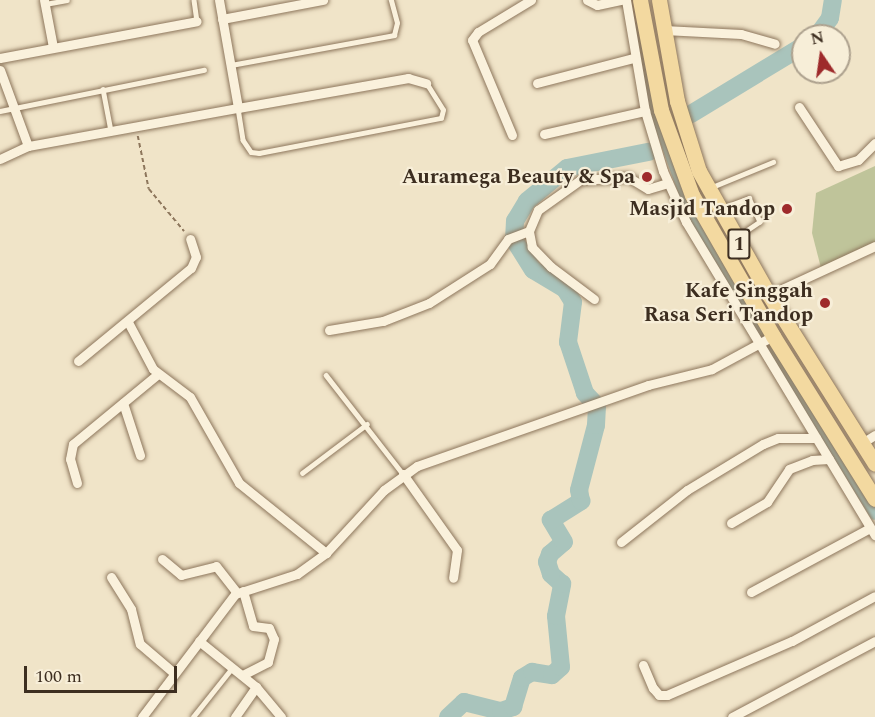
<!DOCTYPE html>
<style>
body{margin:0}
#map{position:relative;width:875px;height:717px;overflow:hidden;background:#f0e4c8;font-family:Spectral,serif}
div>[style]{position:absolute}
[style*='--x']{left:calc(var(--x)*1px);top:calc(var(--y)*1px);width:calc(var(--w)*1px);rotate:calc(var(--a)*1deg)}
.cemetery>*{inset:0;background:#bfc49a}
.canal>*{height:10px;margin:-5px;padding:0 5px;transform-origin:5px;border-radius:5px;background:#a9c4bc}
.river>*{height:18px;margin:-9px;padding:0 9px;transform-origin:9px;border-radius:9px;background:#a9c4bc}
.path>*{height:1.5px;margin-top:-0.75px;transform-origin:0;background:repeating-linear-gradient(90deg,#8d765c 0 4.5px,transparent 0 7.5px)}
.roads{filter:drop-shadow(0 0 2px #8d765c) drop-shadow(0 0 2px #8d765c)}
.service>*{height:4.5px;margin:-2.25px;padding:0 2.25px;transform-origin:2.25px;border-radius:2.25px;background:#faf1dc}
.minor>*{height:9px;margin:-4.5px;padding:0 4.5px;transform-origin:4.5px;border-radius:4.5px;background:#faf1dc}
.primary>*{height:15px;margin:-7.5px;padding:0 7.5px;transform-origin:7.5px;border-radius:7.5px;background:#f3d9a0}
.dots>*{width:16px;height:16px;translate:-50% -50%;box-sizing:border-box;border:3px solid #f7eed8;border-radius:50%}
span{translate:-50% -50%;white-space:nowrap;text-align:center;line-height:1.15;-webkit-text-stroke:4.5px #f7eed8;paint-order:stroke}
.shield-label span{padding:2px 4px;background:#f7eed8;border:2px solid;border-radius:4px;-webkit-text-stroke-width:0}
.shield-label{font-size:20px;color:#3d2e20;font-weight:700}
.poi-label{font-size:21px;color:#3d2e20;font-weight:700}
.right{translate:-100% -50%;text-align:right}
.north{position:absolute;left:791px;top:24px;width:60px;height:60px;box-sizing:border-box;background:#f7eed8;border:2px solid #ada18e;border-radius:50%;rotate:347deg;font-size:16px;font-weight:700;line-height:24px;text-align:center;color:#3d2e20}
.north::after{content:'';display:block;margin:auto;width:21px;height:27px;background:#9e2a2b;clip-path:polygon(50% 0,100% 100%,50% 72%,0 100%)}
.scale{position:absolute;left:24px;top:666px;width:153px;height:27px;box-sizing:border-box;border:3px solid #3d2e20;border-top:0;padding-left:8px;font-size:18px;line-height:21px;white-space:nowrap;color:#3d2e20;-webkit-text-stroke:4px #f7eed8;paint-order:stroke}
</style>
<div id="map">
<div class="cemetery">
<div style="clip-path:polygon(875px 166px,875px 244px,821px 268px,812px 233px,816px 193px)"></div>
</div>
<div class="canal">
<div style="--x:638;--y:27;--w:79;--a:79.8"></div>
<div style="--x:652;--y:105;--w:127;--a:70.3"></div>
<div style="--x:695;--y:225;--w:341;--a:58.2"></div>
</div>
<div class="river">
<div style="--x:817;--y:36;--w:22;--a:-54"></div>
<div style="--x:830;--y:18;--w:18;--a:-81"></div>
<div style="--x:691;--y:114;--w:131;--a:-31.3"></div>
<div style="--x:448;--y:717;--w:22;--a:-43"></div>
<div style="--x:464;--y:702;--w:38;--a:14"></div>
<div style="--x:501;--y:711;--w:13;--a:-18"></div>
<div style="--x:513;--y:707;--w:30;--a:-73"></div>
<div style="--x:522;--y:678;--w:12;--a:-31"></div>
<div style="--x:532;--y:672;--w:20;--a:9"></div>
<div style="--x:552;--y:675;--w:12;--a:-42"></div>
<div style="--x:561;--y:667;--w:51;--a:-95.6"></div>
<div style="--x:556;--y:616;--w:33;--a:-79"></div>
<div style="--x:562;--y:584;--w:15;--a:-138"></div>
<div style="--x:551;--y:574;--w:13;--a:-108"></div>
<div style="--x:547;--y:562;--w:9;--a:-69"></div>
<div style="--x:550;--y:554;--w:18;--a:-41"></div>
<div style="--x:564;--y:542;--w:26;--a:-121"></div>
<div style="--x:551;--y:520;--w:36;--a:-32"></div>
<div style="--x:581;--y:501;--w:11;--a:-100"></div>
<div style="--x:579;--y:490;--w:67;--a:-75.3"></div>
<div style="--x:596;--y:425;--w:19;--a:-87"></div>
<div style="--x:597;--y:406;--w:18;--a:-133"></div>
<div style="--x:585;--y:393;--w:54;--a:-108.4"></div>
<div style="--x:568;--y:342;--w:40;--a:-82.9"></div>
<div style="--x:573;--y:302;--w:15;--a:-122"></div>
<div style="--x:565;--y:289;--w:37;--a:-149"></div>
<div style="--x:533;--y:270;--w:36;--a:-122"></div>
<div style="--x:514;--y:240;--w:19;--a:-87"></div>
<div style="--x:515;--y:221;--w:23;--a:-59"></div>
<div style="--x:527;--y:201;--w:52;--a:-39.5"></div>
<div style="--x:567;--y:168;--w:83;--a:-11.2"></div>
</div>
<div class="path">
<div style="--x:138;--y:136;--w:54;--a:78.3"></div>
<div style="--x:149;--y:189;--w:55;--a:50.2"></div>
</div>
<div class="roads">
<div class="service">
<div style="--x:194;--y:0;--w:21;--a:82"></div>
<div style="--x:45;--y:4;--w:22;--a:-10"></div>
<div style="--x:231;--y:65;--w:166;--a:-10.4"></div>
<div style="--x:394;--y:35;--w:12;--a:-76"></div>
<div style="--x:397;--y:23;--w:24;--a:-105"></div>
<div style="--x:103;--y:89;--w:43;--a:79.2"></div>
<div style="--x:238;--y:108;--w:32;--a:81"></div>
<div style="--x:243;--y:140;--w:14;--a:56"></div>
<div style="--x:251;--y:152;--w:8;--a:7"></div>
<div style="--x:259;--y:153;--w:185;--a:-10.9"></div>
<div style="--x:441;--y:118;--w:8;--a:-76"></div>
<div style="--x:443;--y:110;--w:32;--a:-122"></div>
<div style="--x:0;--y:111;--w:208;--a:-11.4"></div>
<div style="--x:712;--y:187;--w:66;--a:-22.3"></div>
<div style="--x:722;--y:208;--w:29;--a:-20"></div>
<div style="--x:749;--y:198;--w:26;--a:65"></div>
<div style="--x:760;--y:222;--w:25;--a:146"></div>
<div style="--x:326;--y:375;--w:125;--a:52.1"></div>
<div style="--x:302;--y:473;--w:81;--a:-37"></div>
<div style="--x:193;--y:717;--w:63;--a:-51.5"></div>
</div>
<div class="minor">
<div style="--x:44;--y:0;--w:48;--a:79.2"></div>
<div style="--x:219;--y:0;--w:110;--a:80"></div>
<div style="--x:587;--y:0;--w:11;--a:27"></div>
<div style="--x:597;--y:5;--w:25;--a:-12"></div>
<div style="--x:626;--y:0;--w:113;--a:80.3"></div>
<div style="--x:645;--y:111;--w:63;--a:73.3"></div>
<div style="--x:663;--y:171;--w:56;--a:65.7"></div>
<div style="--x:686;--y:222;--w:366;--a:58.9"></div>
<div style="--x:222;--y:19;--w:103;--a:-10.7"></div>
<div style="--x:664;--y:30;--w:77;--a:3"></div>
<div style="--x:741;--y:34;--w:35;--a:16"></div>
<div style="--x:0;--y:58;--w:200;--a:-10.6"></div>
<div style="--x:0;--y:70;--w:81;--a:69.8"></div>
<div style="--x:537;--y:83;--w:100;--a:-14.5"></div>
<div style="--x:799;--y:107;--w:71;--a:56.5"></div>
<div style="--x:838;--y:166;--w:21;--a:-17"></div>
<div style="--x:858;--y:160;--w:24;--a:-45"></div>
<div style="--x:544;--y:134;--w:104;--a:-12.8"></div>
<div style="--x:512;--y:135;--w:103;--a:-112.8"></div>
<div style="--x:472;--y:40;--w:10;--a:-53"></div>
<div style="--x:478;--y:32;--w:62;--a:-31.1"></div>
<div style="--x:0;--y:159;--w:31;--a:-25"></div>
<div style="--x:28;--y:146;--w:213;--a:-10.3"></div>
<div style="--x:238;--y:108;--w:173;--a:-10"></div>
<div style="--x:408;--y:78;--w:19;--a:16"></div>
<div style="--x:769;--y:295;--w:117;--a:-24.8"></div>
<div style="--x:594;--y:299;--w:54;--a:-143.3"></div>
<div style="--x:551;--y:267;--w:28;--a:-134"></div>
<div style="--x:532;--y:247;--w:16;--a:-101"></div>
<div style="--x:529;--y:231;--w:23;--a:-67"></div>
<div style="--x:538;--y:210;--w:52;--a:-35.5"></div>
<div style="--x:580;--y:180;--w:48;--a:-3.6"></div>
<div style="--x:628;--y:177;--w:23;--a:31"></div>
<div style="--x:648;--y:189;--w:21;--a:-17"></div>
<div style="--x:128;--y:322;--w:53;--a:62"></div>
<div style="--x:153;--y:369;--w:46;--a:37.1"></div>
<div style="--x:190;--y:397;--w:99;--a:60.3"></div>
<div style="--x:239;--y:483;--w:112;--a:38.8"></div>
<div style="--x:329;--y:330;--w:55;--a:-9.5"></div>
<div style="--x:383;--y:321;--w:49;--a:-21.4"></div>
<div style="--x:429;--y:303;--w:72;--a:-32.6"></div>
<div style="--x:490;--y:264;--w:31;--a:-54"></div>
<div style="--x:508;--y:239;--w:22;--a:-21"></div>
<div style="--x:78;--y:361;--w:146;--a:-39.5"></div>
<div style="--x:191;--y:268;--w:12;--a:-66"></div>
<div style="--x:196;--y:257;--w:19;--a:-108"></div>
<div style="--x:123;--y:403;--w:55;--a:71.9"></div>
<div style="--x:862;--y:443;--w:15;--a:-32"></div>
<div style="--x:403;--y:474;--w:93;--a:54.6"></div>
<div style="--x:457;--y:550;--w:28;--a:98"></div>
<div style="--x:77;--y:483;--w:25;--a:-106"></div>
<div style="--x:70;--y:459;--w:15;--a:-79"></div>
<div style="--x:73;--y:444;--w:110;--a:-39.5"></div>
<div style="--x:731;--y:523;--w:42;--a:-30.3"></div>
<div style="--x:767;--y:502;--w:40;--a:-56"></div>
<div style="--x:789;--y:469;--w:25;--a:-21"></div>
<div style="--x:812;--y:460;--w:17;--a:-3"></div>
<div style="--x:621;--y:542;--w:84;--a:-38.2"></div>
<div style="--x:687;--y:490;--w:89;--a:-31.2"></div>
<div style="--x:763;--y:444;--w:16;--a:-22"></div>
<div style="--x:778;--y:438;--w:38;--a:0"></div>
<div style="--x:162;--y:559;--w:25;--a:40"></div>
<div style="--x:181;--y:575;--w:36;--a:-14"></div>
<div style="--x:216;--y:566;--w:34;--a:52"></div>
<div style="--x:111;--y:577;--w:38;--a:58"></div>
<div style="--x:131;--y:609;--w:36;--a:76"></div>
<div style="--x:140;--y:644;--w:45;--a:40.5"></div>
<div style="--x:243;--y:591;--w:36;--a:74"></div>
<div style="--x:253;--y:626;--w:16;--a:7"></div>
<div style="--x:269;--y:628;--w:12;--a:66"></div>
<div style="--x:274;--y:639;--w:24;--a:105"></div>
<div style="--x:268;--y:662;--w:28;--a:153"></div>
<div style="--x:751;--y:592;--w:135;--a:-28.3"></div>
<div style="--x:199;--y:641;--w:73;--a:38.9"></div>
<div style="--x:256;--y:687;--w:39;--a:50"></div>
<div style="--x:643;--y:665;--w:25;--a:67"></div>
<div style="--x:653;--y:688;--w:9;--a:49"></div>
<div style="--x:659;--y:695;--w:8;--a:0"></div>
<div style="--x:667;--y:695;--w:136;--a:-23.4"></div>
<div style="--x:792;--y:641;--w:94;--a:-28.5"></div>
<div style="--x:142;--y:717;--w:154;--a:-52.9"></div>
<div style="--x:235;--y:594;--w:65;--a:-17.9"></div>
<div style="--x:297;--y:574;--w:36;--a:-36"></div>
<div style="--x:326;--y:553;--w:86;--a:-47.4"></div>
<div style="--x:384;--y:490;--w:41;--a:-36"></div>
<div style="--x:417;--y:466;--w:245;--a:-19.3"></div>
<div style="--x:648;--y:385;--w:66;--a:-14"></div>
<div style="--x:712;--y:369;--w:69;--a:-28.4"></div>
<div style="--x:235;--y:717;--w:37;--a:-55"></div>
<div style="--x:732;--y:717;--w:162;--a:-28"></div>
</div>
<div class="primary">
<div style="--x:640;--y:0;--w:112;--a:79.2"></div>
<div style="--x:661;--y:110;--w:90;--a:70"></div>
<div style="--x:692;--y:195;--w:163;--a:60.1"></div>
<div style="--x:773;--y:336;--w:192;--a:58"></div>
<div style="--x:659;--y:0;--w:103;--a:79.9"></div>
<div style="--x:677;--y:101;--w:73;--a:72.6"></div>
<div style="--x:699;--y:171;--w:142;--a:60.6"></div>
<div style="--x:769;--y:295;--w:199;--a:57.9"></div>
</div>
</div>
<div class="dots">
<div style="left:647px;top:177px;background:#9e2a2b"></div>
<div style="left:787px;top:209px;background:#9e2a2b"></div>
<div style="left:825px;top:303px;background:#9e2a2b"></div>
</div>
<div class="shield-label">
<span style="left:739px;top:244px">1</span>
</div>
<div class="poi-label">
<span class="right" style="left:635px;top:177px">Auramega Beauty &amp; Spa</span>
<span class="right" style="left:775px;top:209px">Masjid Tandop</span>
<span class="right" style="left:813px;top:303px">Kafe Singgah<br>Rasa Seri Tandop</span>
</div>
<div class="north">N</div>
<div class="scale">100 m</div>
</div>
